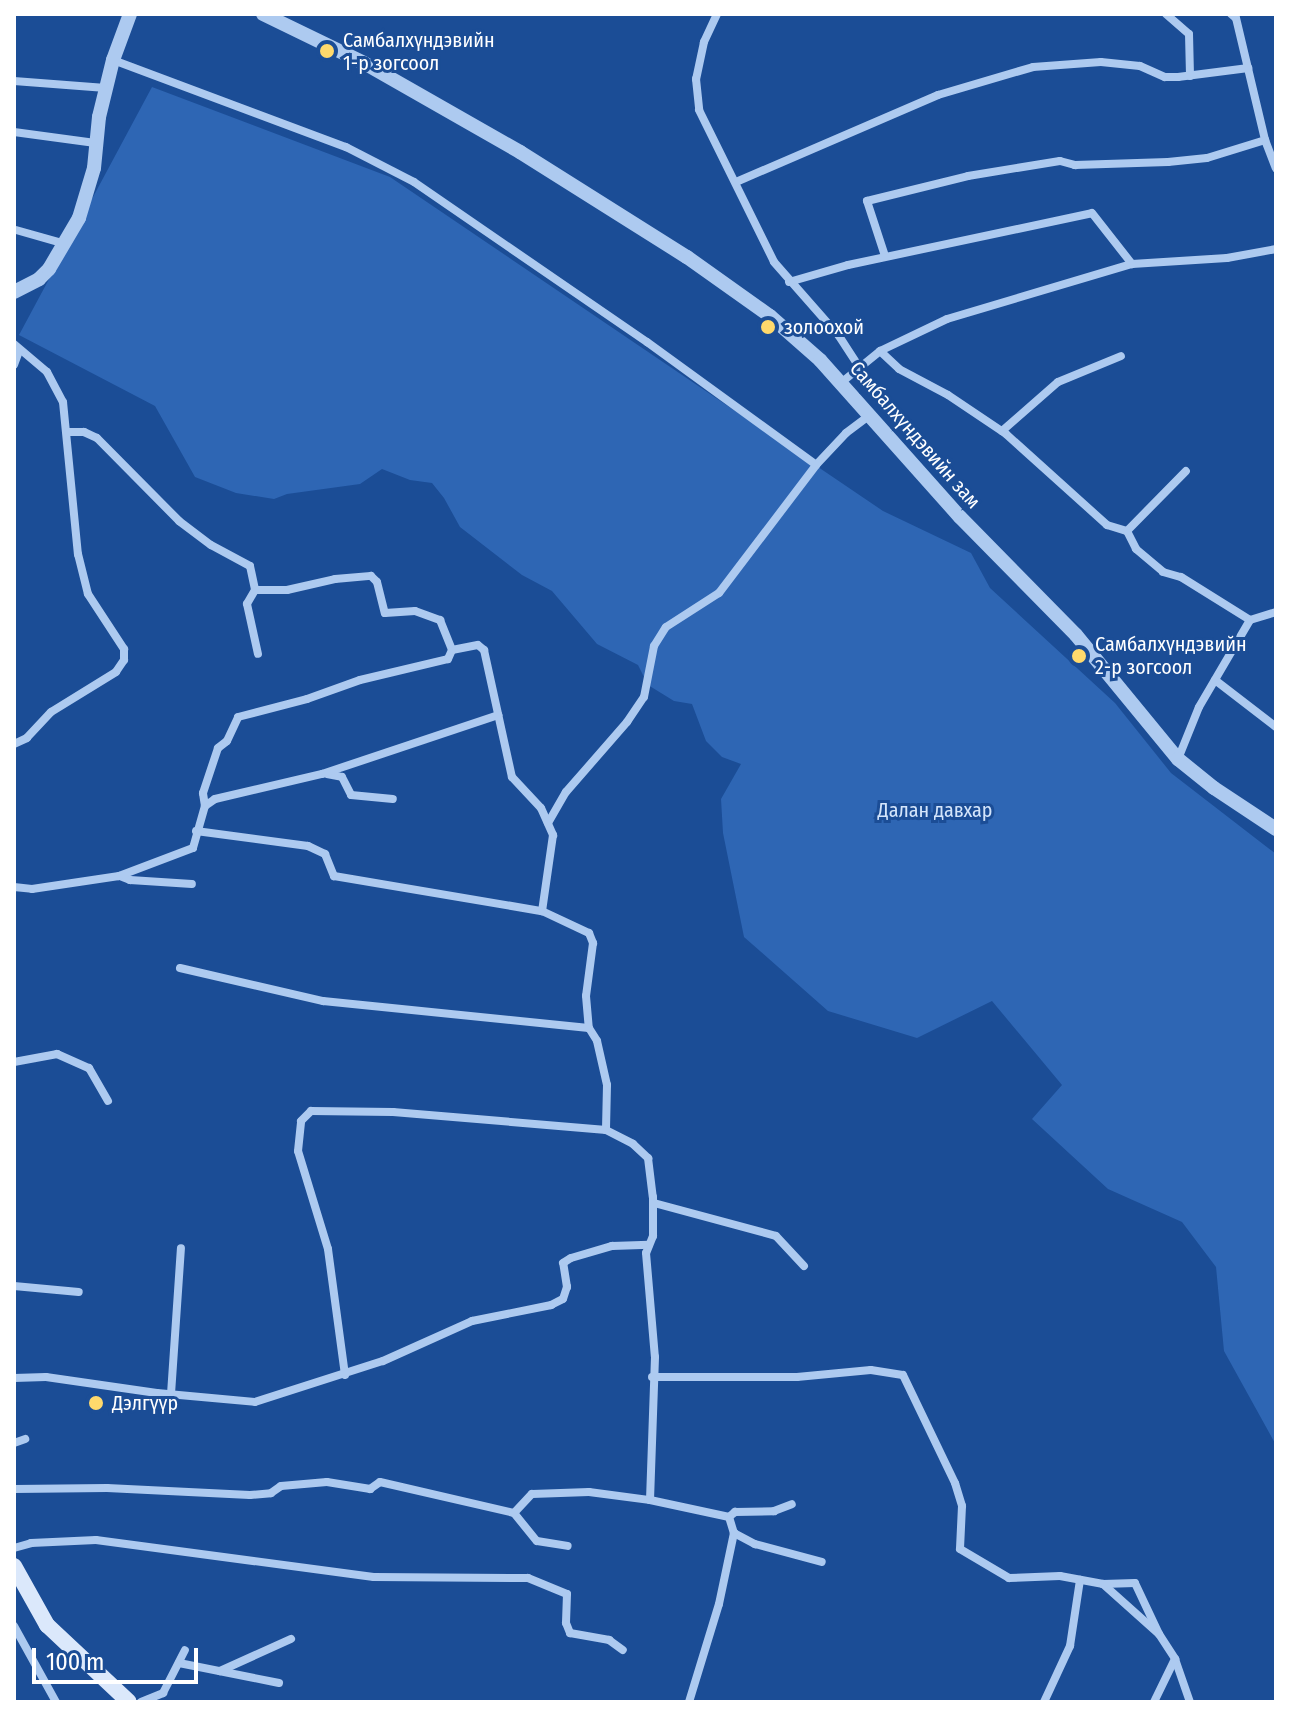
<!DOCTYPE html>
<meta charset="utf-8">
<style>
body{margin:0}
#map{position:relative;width:1290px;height:1716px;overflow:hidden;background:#1b4d96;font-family:"Fira Sans Condensed",sans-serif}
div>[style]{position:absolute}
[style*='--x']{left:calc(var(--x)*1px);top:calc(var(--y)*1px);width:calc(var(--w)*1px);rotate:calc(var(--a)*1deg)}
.green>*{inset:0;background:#2e66b4}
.minor>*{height:8px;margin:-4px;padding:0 4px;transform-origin:4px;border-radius:4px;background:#adcaf0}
.tertiary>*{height:14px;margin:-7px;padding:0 7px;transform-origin:7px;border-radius:7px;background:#adcaf0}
.secondary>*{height:16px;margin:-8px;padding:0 8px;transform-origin:8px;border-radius:8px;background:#dbe8fb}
.dots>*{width:22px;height:22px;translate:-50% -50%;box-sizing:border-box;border:4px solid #1b4d96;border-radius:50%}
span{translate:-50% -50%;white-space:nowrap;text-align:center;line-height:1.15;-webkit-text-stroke:6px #1b4d96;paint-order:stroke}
.poi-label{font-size:20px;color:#fff}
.left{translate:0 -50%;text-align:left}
.street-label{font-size:20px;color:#fff}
.park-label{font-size:20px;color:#d4e5fb}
.frame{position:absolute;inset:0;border:16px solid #fff;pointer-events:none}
.scale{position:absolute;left:32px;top:1648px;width:166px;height:36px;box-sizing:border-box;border:4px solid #fff;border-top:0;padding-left:10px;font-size:24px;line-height:28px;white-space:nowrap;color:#fff;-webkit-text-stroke:6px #1b4d96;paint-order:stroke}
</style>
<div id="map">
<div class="green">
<div style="clip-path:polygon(152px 87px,390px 177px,883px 511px,971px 553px,990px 588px,1115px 703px,1171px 773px,1276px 854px,1276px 1445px,1224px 1351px,1216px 1267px,1182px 1222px,1108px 1189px,1032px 1119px,1062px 1085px,992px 1001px,917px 1038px,828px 1011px,744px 937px,723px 833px,721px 799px,741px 764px,722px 757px,706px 741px,692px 704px,674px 701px,648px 685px,638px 665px,597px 644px,552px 591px,522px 575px,460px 527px,444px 498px,432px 483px,410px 480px,382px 469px,360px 484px,287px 494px,274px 499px,236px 493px,195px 477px,155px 406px,19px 335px)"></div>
</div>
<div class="minor">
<div style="--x:717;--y:14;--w:31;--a:115"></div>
<div style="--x:704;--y:42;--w:38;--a:102"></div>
<div style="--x:696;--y:79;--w:31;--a:84"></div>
<div style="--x:699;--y:110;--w:169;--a:63.7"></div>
<div style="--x:774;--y:262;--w:98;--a:48.7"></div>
<div style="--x:839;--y:336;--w:35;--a:57"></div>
<div style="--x:1166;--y:14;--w:30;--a:41"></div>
<div style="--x:1189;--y:34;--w:42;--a:88.6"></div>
<div style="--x:1231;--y:14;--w:6;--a:39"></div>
<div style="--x:1236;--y:18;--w:125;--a:76.6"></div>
<div style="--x:1265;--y:140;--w:30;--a:69"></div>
<div style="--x:113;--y:60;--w:249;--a:20.5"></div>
<div style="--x:346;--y:147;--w:76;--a:27.2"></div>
<div style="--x:414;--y:182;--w:283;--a:34.5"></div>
<div style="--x:647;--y:342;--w:209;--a:36"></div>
<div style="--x:816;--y:465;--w:44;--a:-46.8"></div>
<div style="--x:846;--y:433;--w:30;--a:-37"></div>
<div style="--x:14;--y:81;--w:92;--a:4.4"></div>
<div style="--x:14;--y:132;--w:82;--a:7.7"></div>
<div style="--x:736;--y:182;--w:220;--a:-23.3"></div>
<div style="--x:938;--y:95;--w:99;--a:-16.4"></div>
<div style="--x:1033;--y:67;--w:68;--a:-4.2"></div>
<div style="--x:1101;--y:62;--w:39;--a:6"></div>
<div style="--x:1140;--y:66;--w:27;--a:24"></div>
<div style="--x:1165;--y:77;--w:13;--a:0"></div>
<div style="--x:1178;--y:77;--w:71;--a:-7.3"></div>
<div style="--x:16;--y:230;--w:51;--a:15.9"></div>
<div style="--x:885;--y:256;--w:58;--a:-108.1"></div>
<div style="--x:867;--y:201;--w:104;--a:-13.9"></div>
<div style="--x:968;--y:176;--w:93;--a:-9.3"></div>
<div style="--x:1060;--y:161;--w:16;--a:15"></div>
<div style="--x:1075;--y:165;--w:93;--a:-1.8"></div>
<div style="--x:1168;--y:162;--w:39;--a:-6"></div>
<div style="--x:1207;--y:158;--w:61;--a:-17.2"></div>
<div style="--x:789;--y:282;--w:61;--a:-16.1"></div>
<div style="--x:848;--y:265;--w:249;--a:-12"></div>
<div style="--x:1092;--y:213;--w:65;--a:51.9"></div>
<div style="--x:1132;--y:264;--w:95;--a:-3.6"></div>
<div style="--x:1227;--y:258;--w:50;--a:-10.4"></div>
<div style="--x:14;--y:344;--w:43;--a:40.3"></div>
<div style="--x:47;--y:372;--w:34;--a:62"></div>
<div style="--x:63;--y:402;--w:153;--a:84.4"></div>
<div style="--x:78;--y:554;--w:41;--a:76"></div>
<div style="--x:88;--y:594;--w:66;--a:56.8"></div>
<div style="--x:124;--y:649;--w:11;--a:90"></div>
<div style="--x:124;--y:660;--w:14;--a:124"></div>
<div style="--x:116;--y:672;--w:76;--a:148.4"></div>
<div style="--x:51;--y:712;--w:35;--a:133"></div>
<div style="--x:27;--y:738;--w:14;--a:155"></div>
<div style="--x:880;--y:351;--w:26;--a:43"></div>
<div style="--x:899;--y:369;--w:55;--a:28"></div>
<div style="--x:948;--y:395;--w:70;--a:33.9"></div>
<div style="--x:1006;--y:434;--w:136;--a:42"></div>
<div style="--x:1107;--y:525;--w:21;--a:17"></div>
<div style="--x:1127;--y:531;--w:20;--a:63"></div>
<div style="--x:1136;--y:549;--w:35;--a:40"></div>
<div style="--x:1163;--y:572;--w:19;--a:16"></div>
<div style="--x:1181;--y:577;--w:81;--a:31.9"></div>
<div style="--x:14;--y:365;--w:15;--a:-70"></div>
<div style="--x:842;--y:382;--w:49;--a:-39.2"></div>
<div style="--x:880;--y:351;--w:74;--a:-25.5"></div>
<div style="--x:947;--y:319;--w:193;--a:-16.6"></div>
<div style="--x:1002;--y:431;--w:74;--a:-41.2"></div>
<div style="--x:1058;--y:382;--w:68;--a:-22.4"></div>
<div style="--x:68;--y:432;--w:16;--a:0"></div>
<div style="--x:84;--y:432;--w:14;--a:25"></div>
<div style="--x:97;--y:438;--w:117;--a:45.3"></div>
<div style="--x:179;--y:521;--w:40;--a:37"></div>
<div style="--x:211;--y:545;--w:44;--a:28.3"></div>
<div style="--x:250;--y:566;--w:25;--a:78"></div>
<div style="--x:255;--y:590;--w:16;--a:120"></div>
<div style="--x:247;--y:604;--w:51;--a:77.6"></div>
<div style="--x:1127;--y:531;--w:84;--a:-45.5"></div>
<div style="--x:255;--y:590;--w:32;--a:0"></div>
<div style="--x:287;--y:590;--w:49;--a:-12.9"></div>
<div style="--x:335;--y:579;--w:36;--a:-5"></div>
<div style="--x:371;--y:576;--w:8;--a:45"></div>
<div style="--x:377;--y:582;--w:32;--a:76"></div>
<div style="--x:385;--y:613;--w:30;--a:-4"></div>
<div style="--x:415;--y:611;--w:27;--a:20"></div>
<div style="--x:440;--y:620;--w:32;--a:68"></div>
<div style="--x:452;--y:650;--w:26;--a:-11"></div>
<div style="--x:478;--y:645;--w:8;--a:40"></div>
<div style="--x:484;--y:650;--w:130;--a:77.6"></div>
<div style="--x:512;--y:777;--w:42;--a:46.9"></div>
<div style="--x:541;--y:808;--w:30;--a:66"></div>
<div style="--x:553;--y:835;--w:77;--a:98.2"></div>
<div style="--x:1215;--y:680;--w:77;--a:37.6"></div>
<div style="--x:1178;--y:759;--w:56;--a:-68"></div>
<div style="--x:1199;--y:707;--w:101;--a:-59.6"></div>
<div style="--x:1250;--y:620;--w:27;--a:-17"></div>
<div style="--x:327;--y:774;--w:15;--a:11"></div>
<div style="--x:342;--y:777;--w:20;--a:63"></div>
<div style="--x:351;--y:795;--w:42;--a:5.4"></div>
<div style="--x:205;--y:806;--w:12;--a:-35"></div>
<div style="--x:215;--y:799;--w:110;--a:-13.2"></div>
<div style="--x:322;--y:774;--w:186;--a:-18.5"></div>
<div style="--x:548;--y:823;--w:36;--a:-60"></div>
<div style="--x:566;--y:792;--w:93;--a:-48.9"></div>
<div style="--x:627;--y:722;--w:30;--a:-56"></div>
<div style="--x:644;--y:697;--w:52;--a:-78.9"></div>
<div style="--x:654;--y:646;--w:22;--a:-58"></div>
<div style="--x:666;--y:627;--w:63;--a:-32.7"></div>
<div style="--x:719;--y:593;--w:161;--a:-52.8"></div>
<div style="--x:196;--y:831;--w:113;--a:7.6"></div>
<div style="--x:308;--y:846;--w:19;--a:25"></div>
<div style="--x:325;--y:854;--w:24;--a:68"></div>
<div style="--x:334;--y:876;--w:211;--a:9.6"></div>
<div style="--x:542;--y:911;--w:52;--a:25.1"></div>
<div style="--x:589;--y:933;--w:11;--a:68"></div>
<div style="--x:593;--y:943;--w:53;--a:97.5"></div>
<div style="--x:586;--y:996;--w:32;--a:85"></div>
<div style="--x:589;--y:1028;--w:15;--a:58"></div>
<div style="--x:597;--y:1041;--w:45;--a:77.2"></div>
<div style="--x:607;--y:1085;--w:45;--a:91.3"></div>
<div style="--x:606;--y:1130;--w:30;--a:27"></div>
<div style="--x:633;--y:1144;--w:21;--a:43"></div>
<div style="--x:648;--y:1158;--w:39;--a:83"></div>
<div style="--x:653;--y:1197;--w:39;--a:90"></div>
<div style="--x:653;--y:1236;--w:18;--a:112"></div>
<div style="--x:646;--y:1253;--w:104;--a:85.1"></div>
<div style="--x:655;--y:1357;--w:143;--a:92"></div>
<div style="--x:120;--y:876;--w:11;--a:22"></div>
<div style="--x:130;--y:880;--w:62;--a:3.7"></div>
<div style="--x:14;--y:887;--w:18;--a:6"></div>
<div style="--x:32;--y:889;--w:88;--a:-8.5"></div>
<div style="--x:119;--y:876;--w:79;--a:-20.7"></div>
<div style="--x:193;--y:848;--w:44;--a:-74.1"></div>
<div style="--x:205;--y:806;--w:13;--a:-99"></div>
<div style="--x:203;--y:793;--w:47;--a:-71.6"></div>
<div style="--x:218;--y:748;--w:11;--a:-38"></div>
<div style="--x:227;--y:741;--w:26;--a:-65"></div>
<div style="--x:238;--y:717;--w:71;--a:-14.6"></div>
<div style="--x:307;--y:699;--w:56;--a:-19.7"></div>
<div style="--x:360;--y:680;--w:90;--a:-13.4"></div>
<div style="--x:448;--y:659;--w:10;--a:-66"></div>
<div style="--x:180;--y:968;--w:147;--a:13"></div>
<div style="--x:323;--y:1001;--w:267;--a:5.8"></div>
<div style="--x:14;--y:1062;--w:44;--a:-10.5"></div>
<div style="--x:57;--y:1054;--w:35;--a:24"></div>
<div style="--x:89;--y:1068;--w:38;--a:60"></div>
<div style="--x:654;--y:1203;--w:126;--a:15.1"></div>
<div style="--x:776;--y:1236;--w:41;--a:47"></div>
<div style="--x:14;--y:1286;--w:65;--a:5.3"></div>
<div style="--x:345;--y:1375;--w:127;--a:-97.7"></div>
<div style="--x:328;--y:1249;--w:102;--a:-107"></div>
<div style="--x:298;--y:1151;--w:30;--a:-84"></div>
<div style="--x:301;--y:1121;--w:14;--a:-45"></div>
<div style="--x:311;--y:1111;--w:82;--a:0.7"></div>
<div style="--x:393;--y:1112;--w:214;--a:4.8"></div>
<div style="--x:652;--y:1377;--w:145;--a:0"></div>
<div style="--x:797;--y:1377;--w:74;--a:-5.4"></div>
<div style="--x:871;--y:1370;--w:32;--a:9"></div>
<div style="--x:903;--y:1375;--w:120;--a:64.3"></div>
<div style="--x:955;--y:1483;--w:24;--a:73"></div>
<div style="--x:962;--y:1506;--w:43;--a:92.7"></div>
<div style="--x:960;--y:1549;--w:57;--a:30.6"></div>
<div style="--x:1009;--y:1578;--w:51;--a:-2.2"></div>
<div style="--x:1060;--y:1576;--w:44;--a:10.5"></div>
<div style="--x:1103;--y:1584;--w:75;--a:41.8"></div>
<div style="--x:1159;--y:1634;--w:56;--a:-115.2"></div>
<div style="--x:1135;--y:1583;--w:32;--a:178"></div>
<div style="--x:14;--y:1378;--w:32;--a:-2"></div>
<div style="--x:46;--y:1377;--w:112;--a:8.2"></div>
<div style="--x:157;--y:1393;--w:98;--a:5.2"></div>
<div style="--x:255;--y:1402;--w:134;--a:-17.8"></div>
<div style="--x:383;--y:1361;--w:98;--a:-24.2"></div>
<div style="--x:472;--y:1321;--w:81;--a:-11.4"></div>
<div style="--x:551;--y:1305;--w:13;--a:-27"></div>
<div style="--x:563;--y:1299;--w:13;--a:-72"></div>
<div style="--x:567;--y:1287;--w:24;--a:-99"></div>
<div style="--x:563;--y:1263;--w:9;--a:-32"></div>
<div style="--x:571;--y:1258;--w:43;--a:-16.3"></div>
<div style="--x:612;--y:1246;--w:37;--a:-2"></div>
<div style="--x:171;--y:1394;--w:146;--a:-86.1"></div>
<div style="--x:14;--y:1443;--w:12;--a:-20"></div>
<div style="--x:14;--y:1489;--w:93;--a:-0.6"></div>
<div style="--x:107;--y:1488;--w:143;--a:2.8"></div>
<div style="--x:250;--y:1495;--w:21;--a:-5"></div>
<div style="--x:271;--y:1493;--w:12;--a:-35"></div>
<div style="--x:281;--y:1486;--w:46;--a:-5"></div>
<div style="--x:327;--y:1482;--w:44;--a:9.2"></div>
<div style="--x:370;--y:1489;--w:12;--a:-35"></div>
<div style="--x:380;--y:1482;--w:138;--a:13"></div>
<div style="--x:514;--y:1513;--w:26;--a:-47"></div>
<div style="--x:532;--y:1494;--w:57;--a:-2"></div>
<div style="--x:589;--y:1492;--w:62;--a:7.5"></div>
<div style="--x:650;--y:1500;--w:81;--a:12.1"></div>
<div style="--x:729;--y:1517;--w:17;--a:73"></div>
<div style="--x:734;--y:1533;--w:24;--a:28"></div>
<div style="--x:755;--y:1544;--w:69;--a:15"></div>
<div style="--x:514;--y:1513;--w:36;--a:51"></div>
<div style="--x:537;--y:1541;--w:31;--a:9"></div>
<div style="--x:729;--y:1517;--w:8;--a:-40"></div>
<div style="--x:735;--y:1512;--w:39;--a:-1"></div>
<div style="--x:774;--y:1511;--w:19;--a:-21"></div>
<div style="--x:14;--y:1548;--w:18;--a:-16"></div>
<div style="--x:31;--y:1543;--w:65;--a:-2.6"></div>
<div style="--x:96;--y:1540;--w:280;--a:7.6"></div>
<div style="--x:374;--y:1577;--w:154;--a:0.4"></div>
<div style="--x:528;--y:1578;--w:42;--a:22.3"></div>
<div style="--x:567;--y:1594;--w:29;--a:92"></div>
<div style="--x:566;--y:1623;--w:11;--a:68"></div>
<div style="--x:570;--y:1633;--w:40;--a:10"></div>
<div style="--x:609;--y:1640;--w:17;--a:36"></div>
<div style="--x:14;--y:1626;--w:87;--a:61.1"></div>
<div style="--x:1159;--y:1634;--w:30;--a:57"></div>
<div style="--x:1175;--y:1659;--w:46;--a:70.8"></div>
<div style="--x:179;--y:1663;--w:102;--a:11.3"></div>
<div style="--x:220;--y:1671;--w:78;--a:-24.3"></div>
<div style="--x:141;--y:1702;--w:24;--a:-22"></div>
<div style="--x:163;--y:1693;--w:48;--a:-62.9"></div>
<div style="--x:689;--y:1702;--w:102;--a:-73"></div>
<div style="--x:719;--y:1604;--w:73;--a:-78.1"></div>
<div style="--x:1044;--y:1702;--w:62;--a:-65.1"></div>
<div style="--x:1070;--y:1646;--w:67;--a:-81.4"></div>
<div style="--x:1154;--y:1702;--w:48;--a:-64"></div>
</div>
<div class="tertiary">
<div style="--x:263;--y:14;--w:112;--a:25.9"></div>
<div style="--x:364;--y:63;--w:180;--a:29.7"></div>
<div style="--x:520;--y:152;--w:197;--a:32.2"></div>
<div style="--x:687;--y:257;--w:102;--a:35.4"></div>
<div style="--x:770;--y:316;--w:67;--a:41.3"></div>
<div style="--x:820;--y:360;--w:210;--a:48.3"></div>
<div style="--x:960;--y:517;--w:165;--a:45.5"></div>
<div style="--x:1076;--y:635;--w:161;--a:50.6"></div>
<div style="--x:1178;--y:759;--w:46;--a:38.9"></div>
<div style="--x:1214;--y:788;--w:74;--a:33.5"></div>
<div style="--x:14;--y:292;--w:28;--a:-27"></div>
<div style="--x:39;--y:279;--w:14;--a:-45"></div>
<div style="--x:49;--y:269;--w:59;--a:-59.5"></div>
<div style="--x:79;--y:218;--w:52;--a:-73.3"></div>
<div style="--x:94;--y:168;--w:51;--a:-84.4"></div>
<div style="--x:99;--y:117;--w:59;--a:-76.2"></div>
<div style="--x:113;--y:60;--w:49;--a:-69.7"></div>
</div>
<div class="secondary">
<div style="--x:14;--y:1566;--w:68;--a:60.8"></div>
<div style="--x:47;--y:1625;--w:112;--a:43.2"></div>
</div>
<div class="dots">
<div style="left:327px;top:51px;background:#ffd96c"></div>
<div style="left:768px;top:327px;background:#ffd96c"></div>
<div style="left:1079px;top:656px;background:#ffd96c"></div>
<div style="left:96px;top:1403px;background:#ffd96c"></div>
</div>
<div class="poi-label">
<span class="left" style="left:343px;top:52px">Самбалхүндэвийн<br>1-р зогсоол</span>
<span class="left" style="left:784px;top:327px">золоохой</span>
<span class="left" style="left:1095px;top:656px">Самбалхүндэвийн<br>2-р зогсоол</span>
<span class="left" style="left:112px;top:1403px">Дэлгүүр</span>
</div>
<div class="street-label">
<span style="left:915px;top:435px;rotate:49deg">Самбалхүндэвийн зам</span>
</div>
<div class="park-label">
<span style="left:935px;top:810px">Далан давхар</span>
</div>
<div class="frame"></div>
<div class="scale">100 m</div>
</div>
